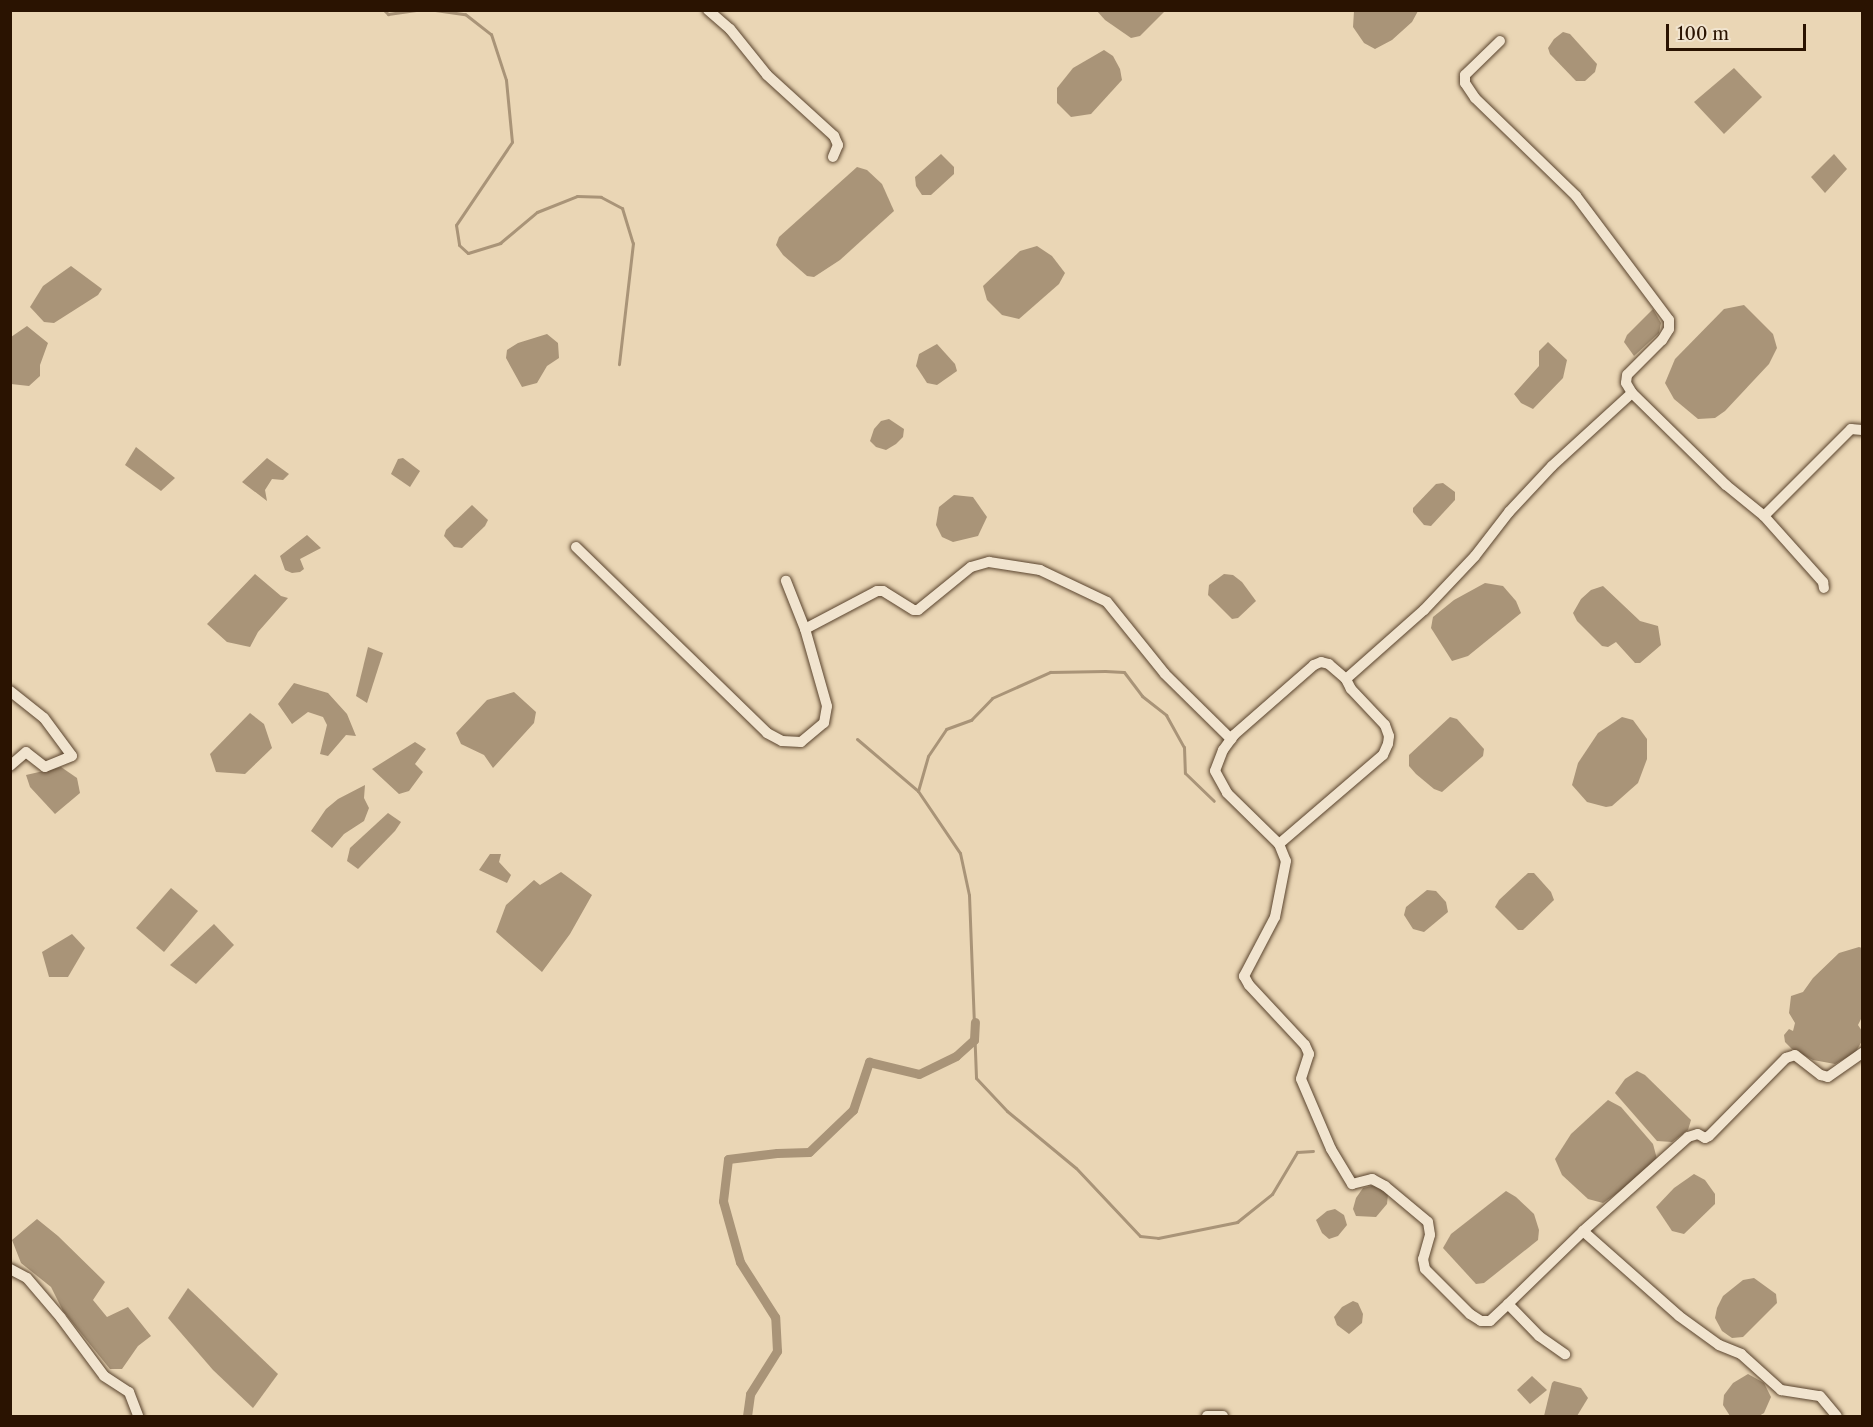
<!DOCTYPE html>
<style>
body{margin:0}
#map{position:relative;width:1873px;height:1427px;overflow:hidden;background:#ead6b5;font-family:"Libre Caslon Text",serif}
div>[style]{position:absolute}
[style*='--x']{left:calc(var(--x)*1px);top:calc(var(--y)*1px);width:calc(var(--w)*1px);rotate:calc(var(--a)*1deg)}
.water>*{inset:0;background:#a99478}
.stream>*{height:3px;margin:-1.5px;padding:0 1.5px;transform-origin:1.5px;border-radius:1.5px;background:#a99478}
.canal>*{height:9px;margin:-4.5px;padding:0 4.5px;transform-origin:4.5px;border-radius:4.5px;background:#a99478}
.roads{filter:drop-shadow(0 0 2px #5a442e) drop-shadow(0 0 2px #5a442e)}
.minor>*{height:10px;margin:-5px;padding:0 5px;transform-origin:5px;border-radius:5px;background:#f1e4cf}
span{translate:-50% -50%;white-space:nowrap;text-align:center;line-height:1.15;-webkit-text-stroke:4.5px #f1e4cf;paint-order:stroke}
.frame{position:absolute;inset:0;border:12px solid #2a1301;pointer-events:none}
.scale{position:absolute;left:1666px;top:24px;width:140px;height:27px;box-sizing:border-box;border:3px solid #2a1301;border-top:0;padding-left:8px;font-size:18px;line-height:21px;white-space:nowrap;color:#2a1301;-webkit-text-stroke:4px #f1e4cf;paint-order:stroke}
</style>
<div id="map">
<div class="water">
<div style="clip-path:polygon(1097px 11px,1165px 11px,1140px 36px,1131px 38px,1105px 20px)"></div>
<div style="clip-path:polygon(1354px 11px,1354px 10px,1418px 11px,1412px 22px,1392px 40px,1375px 49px,1364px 43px,1353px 27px)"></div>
<div style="clip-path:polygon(1563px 32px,1570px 34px,1597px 64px,1595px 72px,1585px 81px,1576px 81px,1550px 54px,1548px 48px,1554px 39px)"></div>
<div style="clip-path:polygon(1104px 50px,1113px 56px,1120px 69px,1122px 80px,1091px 114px,1071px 117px,1057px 103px,1057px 88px,1073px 68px)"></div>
<div style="clip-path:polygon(1734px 68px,1762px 97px,1724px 134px,1694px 102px)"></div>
<div style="clip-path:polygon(941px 154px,954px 167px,954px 174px,931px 195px,922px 195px,916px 186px,915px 177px)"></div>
<div style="clip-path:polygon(1834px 154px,1847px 169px,1825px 193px,1811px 177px)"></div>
<div style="clip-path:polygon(857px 167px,867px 170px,882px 184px,894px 211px,840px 260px,814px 277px,807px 276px,783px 255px,776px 245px,779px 237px)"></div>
<div style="clip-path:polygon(1037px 246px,1052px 256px,1065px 273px,1059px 284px,1019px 319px,1002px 315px,987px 300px,983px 286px,1020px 251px)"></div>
<div style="clip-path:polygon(71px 266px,102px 289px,98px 295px,54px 323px,44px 322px,30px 307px,43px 286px)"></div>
<div style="clip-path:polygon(1744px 305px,1773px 334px,1777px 348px,1769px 364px,1725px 411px,1715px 418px,1698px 419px,1674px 399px,1665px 383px,1675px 359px,1724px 309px)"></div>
<div style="clip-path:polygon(1653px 309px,1661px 323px,1659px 333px,1634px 356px,1624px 342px,1627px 335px)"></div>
<div style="clip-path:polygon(27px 326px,48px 343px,40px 365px,40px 376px,29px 386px,11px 384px,11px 337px)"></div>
<div style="clip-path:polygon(547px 334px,558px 343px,559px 358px,547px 366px,537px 383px,522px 387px,506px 358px,507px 350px,518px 343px)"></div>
<div style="clip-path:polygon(1548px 342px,1567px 360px,1563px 378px,1533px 409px,1521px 403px,1514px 394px,1539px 366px,1539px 351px)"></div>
<div style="clip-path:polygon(937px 344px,955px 364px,957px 371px,937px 385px,927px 383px,916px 366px,919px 354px)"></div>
<div style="clip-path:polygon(889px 419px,904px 429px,903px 437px,896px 444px,886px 450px,876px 447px,870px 441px,874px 429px,881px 421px)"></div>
<div style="clip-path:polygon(136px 447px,175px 478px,161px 491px,125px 465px)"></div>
<div style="clip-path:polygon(267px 458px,289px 474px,283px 480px,272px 479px,265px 490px,267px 501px,242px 482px)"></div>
<div style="clip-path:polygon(403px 458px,420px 471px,410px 487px,391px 474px,398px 459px)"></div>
<div style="clip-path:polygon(1443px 483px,1455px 492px,1455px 500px,1431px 526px,1424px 525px,1413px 512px,1413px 508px,1436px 484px)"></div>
<div style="clip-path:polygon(954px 495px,973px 497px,987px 517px,978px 536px,953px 542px,942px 537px,936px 525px,939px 507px)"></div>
<div style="clip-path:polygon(472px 505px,488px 520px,485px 526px,462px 548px,454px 547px,444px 536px,446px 530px)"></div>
<div style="clip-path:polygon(307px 535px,321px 548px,300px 559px,304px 569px,300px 572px,292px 573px,285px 570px,280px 556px)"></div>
<div style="clip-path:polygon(255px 574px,281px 596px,288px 598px,258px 632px,250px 647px,227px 642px,207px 624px)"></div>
<div style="clip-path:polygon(1224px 574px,1233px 575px,1242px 582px,1256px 601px,1238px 618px,1232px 619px,1208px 595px,1209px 585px)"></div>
<div style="clip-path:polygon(1485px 583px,1503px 586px,1516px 601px,1521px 613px,1468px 656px,1452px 661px,1431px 628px,1433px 617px,1454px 600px)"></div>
<div style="clip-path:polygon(1603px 586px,1640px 621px,1658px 626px,1661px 645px,1640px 663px,1635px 663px,1616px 642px,1608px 647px,1602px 646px,1577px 621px,1573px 613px,1581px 599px,1591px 590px)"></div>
<div style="clip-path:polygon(368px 647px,383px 653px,367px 703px,356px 696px)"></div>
<div style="clip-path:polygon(294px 683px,328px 693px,347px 714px,356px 736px,346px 735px,328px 756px,320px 754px,327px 725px,323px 717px,308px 712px,292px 724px,278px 704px)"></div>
<div style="clip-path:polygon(514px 692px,536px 712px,534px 723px,493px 768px,484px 755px,461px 744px,456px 733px,487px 700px)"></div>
<div style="clip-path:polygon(250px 713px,264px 724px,272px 748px,245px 774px,216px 772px,210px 754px)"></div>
<div style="clip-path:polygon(1450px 717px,1457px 719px,1484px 749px,1483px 756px,1442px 792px,1434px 789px,1416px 774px,1409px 766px,1409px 755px)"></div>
<div style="clip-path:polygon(1622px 717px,1633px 720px,1647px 739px,1647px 759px,1638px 783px,1612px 806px,1606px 807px,1587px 802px,1572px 785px,1578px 763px,1598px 733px)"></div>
<div style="clip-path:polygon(415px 742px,426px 749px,415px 764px,423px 772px,409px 791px,399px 794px,372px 769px)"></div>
<div style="clip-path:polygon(61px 767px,77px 778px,80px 793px,55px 814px,30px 787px,26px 775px)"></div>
<div style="clip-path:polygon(365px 785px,364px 798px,369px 808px,364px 821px,344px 834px,332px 848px,311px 831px,326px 809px,338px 799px)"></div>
<div style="clip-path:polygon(388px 813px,401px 822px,395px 831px,358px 869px,347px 861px,350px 848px)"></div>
<div style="clip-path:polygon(490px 854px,501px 854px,499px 862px,511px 875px,507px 883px,479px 870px)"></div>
<div style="clip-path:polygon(561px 872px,592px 895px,570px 934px,542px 972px,496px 932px,506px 905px,534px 880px,540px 885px)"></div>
<div style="clip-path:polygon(1528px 873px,1534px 873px,1551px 892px,1554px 900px,1523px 930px,1518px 930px,1495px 907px,1499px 900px)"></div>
<div style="clip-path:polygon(171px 888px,198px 911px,164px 952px,136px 928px)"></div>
<div style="clip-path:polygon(1427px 890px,1436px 891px,1446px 902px,1448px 912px,1424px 932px,1413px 929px,1404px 915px,1406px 907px)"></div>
<div style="clip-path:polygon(214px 924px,234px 945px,196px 984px,170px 965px)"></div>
<div style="clip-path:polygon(72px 934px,85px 948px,68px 977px,49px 977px,42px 952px)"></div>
<div style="clip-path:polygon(1859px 947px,1862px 948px,1862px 1017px,1858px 1025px,1862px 1031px,1862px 1041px,1855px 1053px,1835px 1064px,1813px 1060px,1792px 1049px,1785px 1042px,1784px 1035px,1789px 1029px,1793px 1031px,1795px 1023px,1789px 1013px,1791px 996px,1803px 992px,1813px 978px,1839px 953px)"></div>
<div style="clip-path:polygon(1637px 1071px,1645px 1075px,1691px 1120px,1688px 1130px,1672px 1142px,1657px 1141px,1615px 1093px,1625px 1079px)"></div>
<div style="clip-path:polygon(1608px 1100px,1621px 1107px,1653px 1144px,1657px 1159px,1629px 1185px,1603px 1203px,1588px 1199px,1562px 1175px,1555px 1159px,1571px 1134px)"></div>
<div style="clip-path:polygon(1694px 1174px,1705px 1180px,1715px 1194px,1715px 1204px,1684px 1234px,1672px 1231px,1656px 1207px,1674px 1188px)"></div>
<div style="clip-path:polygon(1376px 1185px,1388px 1194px,1387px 1204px,1376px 1217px,1356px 1216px,1353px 1209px,1356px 1198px,1363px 1188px)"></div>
<div style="clip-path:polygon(1506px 1191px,1516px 1197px,1534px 1214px,1539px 1230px,1538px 1240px,1484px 1283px,1476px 1284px,1443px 1248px,1451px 1234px)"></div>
<div style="clip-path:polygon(1335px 1209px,1344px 1215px,1347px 1225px,1338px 1236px,1329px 1239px,1322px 1233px,1316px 1220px,1327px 1211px)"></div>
<div style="clip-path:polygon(37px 1219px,58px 1236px,105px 1282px,93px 1300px,107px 1317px,128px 1307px,151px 1336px,138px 1346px,122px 1369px,110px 1369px,63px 1311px,51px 1287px,21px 1263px,12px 1240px)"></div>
<div style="clip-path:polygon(1754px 1278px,1776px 1294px,1777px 1303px,1743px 1337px,1732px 1338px,1722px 1331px,1715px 1318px,1717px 1308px,1723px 1296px,1743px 1280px)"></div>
<div style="clip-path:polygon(188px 1288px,278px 1374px,253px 1408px,213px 1370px,168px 1318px)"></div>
<div style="clip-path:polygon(1353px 1301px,1358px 1303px,1363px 1314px,1362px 1323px,1349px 1334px,1337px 1325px,1334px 1317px,1342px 1307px)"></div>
<div style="clip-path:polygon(1748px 1374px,1764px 1383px,1771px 1397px,1764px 1413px,1759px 1416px,1730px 1416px,1723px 1405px,1724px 1395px,1733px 1383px)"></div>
<div style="clip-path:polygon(1532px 1376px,1547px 1390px,1530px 1404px,1517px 1390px)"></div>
<div style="clip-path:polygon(1554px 1381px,1581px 1388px,1588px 1398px,1577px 1416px,1544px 1416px,1552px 1383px)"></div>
</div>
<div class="stream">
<div style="--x:384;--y:10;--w:6;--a:45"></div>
<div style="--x:388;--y:14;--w:30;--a:-8"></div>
<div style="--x:435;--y:10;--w:30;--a:8"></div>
<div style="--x:465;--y:14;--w:33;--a:38"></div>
<div style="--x:491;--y:34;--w:48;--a:71.9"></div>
<div style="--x:506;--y:80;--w:62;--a:84.5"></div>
<div style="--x:512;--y:142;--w:100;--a:124"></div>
<div style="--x:456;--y:225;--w:20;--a:81"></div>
<div style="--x:459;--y:245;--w:12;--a:42"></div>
<div style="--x:468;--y:253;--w:34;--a:-17"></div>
<div style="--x:500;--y:243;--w:48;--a:-40"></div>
<div style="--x:537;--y:212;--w:43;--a:-21.8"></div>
<div style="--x:577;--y:196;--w:24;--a:2"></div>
<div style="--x:601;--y:197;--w:24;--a:28"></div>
<div style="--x:622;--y:208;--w:37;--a:73"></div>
<div style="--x:633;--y:243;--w:122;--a:96.6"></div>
<div style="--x:857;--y:739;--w:80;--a:40.4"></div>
<div style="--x:918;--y:791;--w:75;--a:55.9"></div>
<div style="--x:960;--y:853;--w:43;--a:77.9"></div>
<div style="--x:969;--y:895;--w:183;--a:87.8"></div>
<div style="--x:976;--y:1078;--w:45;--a:46.8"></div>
<div style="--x:1007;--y:1111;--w:89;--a:39.6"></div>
<div style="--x:1076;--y:1168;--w:93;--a:46.7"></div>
<div style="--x:1140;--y:1236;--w:18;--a:6"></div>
<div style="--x:1158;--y:1238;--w:81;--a:-11.4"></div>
<div style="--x:1237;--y:1222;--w:45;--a:-38.7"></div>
<div style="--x:1272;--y:1194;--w:49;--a:-59.2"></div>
<div style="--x:1297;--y:1152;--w:16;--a:-4"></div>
<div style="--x:918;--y:791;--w:36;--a:-74"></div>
<div style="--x:928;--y:756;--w:32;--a:-56"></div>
<div style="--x:946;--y:729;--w:27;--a:-20"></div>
<div style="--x:971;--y:720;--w:30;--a:-46"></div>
<div style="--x:992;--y:698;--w:64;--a:-24.1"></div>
<div style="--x:1050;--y:672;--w:55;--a:-1"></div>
<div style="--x:1105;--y:671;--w:19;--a:3"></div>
<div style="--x:1124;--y:672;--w:30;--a:53"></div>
<div style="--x:1142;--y:696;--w:31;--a:38"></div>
<div style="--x:1166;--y:715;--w:37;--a:61"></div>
<div style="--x:1184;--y:747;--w:26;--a:88"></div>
<div style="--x:1185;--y:773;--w:40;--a:44"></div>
</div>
<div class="canal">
<div style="--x:747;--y:1416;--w:22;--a:-82"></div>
<div style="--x:750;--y:1394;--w:51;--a:-57.9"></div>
<div style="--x:777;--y:1351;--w:34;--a:-93"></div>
<div style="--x:775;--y:1317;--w:65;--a:-122.5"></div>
<div style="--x:740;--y:1262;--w:63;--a:-105.6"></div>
<div style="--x:723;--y:1201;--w:42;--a:-83.2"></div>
<div style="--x:728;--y:1159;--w:49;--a:-7"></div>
<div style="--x:777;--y:1153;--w:32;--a:-2"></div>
<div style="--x:809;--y:1152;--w:61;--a:-43.7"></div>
<div style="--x:853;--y:1110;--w:51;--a:-71.6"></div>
<div style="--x:869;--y:1062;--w:51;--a:13.5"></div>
<div style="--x:919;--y:1074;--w:41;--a:-25.9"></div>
<div style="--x:956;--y:1056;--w:24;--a:-42"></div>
<div style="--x:974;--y:1040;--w:18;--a:-87"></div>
</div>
<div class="roads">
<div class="minor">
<div style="--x:708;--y:10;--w:29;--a:41"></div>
<div style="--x:730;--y:29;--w:59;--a:51.2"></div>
<div style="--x:767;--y:75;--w:91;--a:42.3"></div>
<div style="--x:834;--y:136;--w:10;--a:66"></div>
<div style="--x:838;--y:145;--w:13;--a:113"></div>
<div style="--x:1500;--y:41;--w:49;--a:135.8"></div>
<div style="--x:1465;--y:75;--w:8;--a:90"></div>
<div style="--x:1465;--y:83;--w:18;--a:56"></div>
<div style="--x:1475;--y:98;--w:141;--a:44.1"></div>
<div style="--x:1576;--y:196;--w:155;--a:53.1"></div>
<div style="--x:1669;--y:320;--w:9;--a:90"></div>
<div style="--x:1669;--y:329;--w:13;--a:122"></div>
<div style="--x:1662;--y:340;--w:49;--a:135"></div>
<div style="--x:1627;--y:375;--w:8;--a:97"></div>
<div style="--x:1626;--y:383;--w:12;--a:59"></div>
<div style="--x:1632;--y:393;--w:132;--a:44.4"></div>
<div style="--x:1726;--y:485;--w:49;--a:39.2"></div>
<div style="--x:1764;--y:516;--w:123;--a:-45"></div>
<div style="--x:1851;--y:429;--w:11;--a:5"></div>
<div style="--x:1764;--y:516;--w:89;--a:48.2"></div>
<div style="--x:1823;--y:582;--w:6;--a:81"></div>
<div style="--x:576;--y:547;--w:267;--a:44.2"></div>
<div style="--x:767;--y:733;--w:17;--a:28"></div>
<div style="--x:782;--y:741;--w:19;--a:3"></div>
<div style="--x:801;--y:742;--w:30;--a:-40"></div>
<div style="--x:824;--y:723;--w:17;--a:-80"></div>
<div style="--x:827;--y:706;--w:80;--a:-105.9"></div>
<div style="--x:805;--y:629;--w:52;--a:-111.6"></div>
<div style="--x:805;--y:629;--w:81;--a:-27.8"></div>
<div style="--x:877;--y:591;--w:6;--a:0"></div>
<div style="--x:883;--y:591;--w:36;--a:32"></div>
<div style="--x:914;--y:610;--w:4;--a:0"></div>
<div style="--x:918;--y:610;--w:68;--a:-39.1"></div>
<div style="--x:971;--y:567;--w:19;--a:-16"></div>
<div style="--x:989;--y:562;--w:52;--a:8.9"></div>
<div style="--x:1040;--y:570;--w:74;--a:25.5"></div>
<div style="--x:1107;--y:602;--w:92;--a:51.1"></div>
<div style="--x:1165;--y:674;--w:93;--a:44.6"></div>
<div style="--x:1346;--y:679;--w:23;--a:-139"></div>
<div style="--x:1329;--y:664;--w:8;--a:-166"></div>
<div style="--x:1321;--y:662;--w:8;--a:157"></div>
<div style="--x:1314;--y:665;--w:106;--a:138.8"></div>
<div style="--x:1234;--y:735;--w:19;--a:126"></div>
<div style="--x:1223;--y:750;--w:22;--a:111"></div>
<div style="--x:1215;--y:771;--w:25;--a:61"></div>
<div style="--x:1227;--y:793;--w:73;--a:44.4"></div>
<div style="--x:1279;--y:844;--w:18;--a:68"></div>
<div style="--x:1286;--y:861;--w:57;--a:101.1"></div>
<div style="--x:1275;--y:917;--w:67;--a:117.7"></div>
<div style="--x:1244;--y:976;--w:10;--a:61"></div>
<div style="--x:1249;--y:985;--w:82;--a:47"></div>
<div style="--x:1305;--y:1045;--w:10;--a:66"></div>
<div style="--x:1309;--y:1054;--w:26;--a:108"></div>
<div style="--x:1301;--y:1079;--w:76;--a:66.8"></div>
<div style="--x:1331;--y:1149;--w:41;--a:59"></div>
<div style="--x:1352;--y:1184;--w:21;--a:-14"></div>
<div style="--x:1372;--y:1179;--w:15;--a:28"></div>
<div style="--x:1385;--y:1186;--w:56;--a:39.9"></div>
<div style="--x:1428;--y:1222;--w:13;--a:81"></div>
<div style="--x:1430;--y:1235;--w:25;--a:106"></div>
<div style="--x:1423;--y:1259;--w:10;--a:79"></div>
<div style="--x:1425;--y:1269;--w:64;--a:45"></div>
<div style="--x:1470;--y:1314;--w:13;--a:32"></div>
<div style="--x:1481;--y:1321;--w:9;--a:0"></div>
<div style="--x:1490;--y:1321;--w:25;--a:-43"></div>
<div style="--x:1508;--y:1304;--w:45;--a:45.9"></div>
<div style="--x:1539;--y:1336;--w:32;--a:35"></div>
<div style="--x:10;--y:691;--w:43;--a:38.5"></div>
<div style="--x:44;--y:718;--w:47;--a:53.6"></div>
<div style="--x:72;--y:756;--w:29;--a:158"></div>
<div style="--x:45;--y:767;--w:24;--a:-142"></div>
<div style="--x:26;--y:752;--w:21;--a:139"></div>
<div style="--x:1279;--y:844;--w:137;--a:-40.6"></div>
<div style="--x:1383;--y:755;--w:12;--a:-66"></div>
<div style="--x:1388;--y:744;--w:8;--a:-83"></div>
<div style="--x:1389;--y:736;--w:12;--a:-110"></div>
<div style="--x:1385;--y:725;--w:50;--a:-133.4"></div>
<div style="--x:1351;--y:689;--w:11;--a:-117"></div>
<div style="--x:1346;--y:679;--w:104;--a:-41.5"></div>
<div style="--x:1424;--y:610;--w:74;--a:-46.6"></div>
<div style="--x:1475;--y:556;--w:56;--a:-52.3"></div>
<div style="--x:1509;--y:512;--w:63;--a:-46.9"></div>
<div style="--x:1552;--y:466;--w:108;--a:-42.4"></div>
<div style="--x:1583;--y:1231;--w:141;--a:-41.8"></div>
<div style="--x:1688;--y:1137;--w:10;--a:-17"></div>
<div style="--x:1698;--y:1134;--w:8;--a:30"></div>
<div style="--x:1705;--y:1138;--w:4;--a:-27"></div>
<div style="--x:1709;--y:1136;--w:110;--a:-45.4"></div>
<div style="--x:1786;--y:1058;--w:9;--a:-18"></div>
<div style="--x:1795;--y:1055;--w:33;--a:38"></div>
<div style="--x:1821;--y:1075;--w:7;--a:16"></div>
<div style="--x:1828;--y:1077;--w:42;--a:-35.2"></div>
<div style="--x:10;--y:1269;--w:19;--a:28"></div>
<div style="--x:27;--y:1278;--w:52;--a:49.6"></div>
<div style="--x:61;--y:1318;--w:72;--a:53.4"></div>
<div style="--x:104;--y:1376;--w:30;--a:33"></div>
<div style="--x:129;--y:1392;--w:26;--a:69"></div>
<div style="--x:1508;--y:1304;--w:105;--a:-44.2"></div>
<div style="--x:1583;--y:1231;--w:128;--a:41.5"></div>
<div style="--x:1679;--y:1316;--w:49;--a:35.9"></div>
<div style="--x:1719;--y:1345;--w:24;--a:22"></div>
<div style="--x:1741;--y:1354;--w:54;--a:42"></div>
<div style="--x:1781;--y:1390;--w:39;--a:9"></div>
<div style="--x:1820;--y:1396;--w:26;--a:50"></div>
<div style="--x:1207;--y:1416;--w:16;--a:0"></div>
</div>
</div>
<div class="frame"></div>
<div class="scale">100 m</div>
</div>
